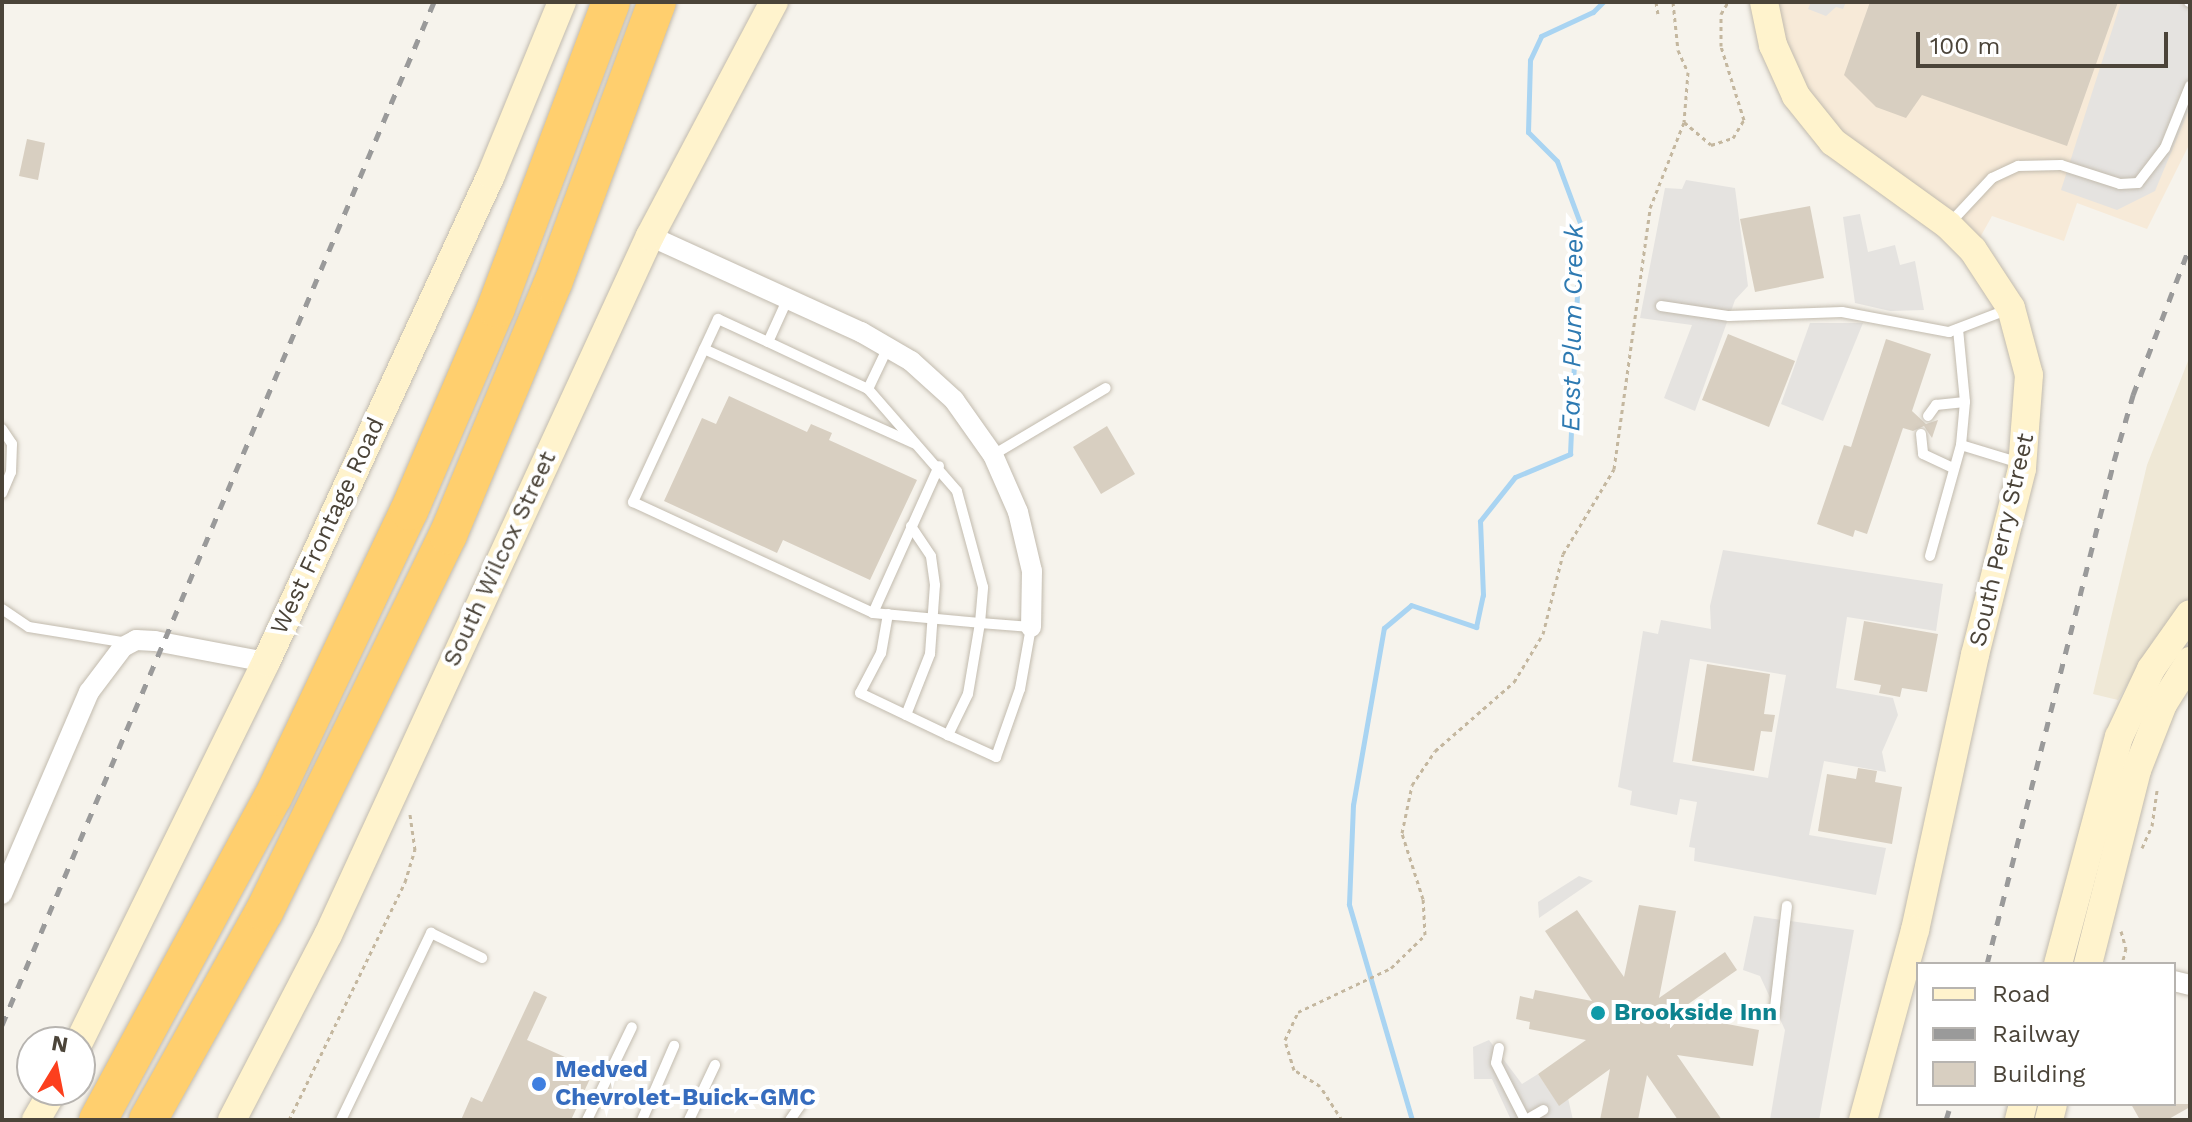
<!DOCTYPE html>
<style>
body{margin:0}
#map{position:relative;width:2192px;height:1122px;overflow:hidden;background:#f6f3ec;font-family:"Work Sans",sans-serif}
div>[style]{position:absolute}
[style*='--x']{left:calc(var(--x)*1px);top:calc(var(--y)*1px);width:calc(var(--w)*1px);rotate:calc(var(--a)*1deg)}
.commercial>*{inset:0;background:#f7ead8}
.education>*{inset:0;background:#efe8d6}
.parking>*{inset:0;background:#e5e3e0}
.stream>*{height:5px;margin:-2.5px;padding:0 2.5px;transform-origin:2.5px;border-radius:2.5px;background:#a9d4f2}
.building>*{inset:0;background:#d8cfc1}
.path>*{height:3px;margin-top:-1.5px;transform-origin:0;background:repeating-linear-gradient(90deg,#c4b79f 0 4px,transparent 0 8px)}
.roads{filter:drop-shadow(0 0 2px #c2bbae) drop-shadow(0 0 2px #c2bbae)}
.lane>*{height:10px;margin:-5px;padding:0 5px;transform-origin:5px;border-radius:5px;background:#fff}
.street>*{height:20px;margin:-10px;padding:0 10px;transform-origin:10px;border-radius:10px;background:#fff}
.secondary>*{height:28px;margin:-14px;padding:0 14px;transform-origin:14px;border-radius:14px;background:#fff3cd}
.highway>*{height:38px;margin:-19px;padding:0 19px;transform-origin:19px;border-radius:19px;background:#ffcf6e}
.rail>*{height:5px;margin-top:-2.5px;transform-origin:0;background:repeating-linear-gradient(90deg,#9a9a9a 0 10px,transparent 0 20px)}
.dots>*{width:22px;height:22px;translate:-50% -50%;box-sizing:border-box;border:4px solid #fff;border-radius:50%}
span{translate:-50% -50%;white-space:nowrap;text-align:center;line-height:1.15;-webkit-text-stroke:8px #fff;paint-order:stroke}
.street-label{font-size:24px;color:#4b4439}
.culture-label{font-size:24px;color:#0d838f;font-weight:700}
.left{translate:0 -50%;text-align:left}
.shop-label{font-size:24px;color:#366cbe;font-weight:700}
.water-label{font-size:26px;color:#2e7ab2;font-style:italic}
.frame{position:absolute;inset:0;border:4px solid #4b4439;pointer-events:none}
.legend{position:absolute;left:1916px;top:962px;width:260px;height:144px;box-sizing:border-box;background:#fff;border:2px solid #b7b4b0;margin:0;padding:10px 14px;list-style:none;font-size:24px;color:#4b4439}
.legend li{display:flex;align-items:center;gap:16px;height:40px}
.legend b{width:40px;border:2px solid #b7b4b0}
.north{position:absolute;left:16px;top:1026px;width:80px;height:80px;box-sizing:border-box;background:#fff;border:2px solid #b7b4b0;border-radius:50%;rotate:10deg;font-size:22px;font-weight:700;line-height:32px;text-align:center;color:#4b4439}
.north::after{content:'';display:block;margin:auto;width:28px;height:36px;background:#fc3f1d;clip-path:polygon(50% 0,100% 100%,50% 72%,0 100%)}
.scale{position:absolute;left:1916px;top:32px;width:252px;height:36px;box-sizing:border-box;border:4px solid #4b4439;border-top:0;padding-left:10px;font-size:24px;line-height:28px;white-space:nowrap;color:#4b4439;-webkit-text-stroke:6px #fff;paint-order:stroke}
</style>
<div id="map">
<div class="commercial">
<div style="clip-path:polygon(1764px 2px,2190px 2px,2190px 143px,2147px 229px,2077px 203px,2064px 241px,1992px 216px,1973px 250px,1833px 142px)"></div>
</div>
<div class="education">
<div style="clip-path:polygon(2190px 356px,2190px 596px,2155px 638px,2118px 700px,2093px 694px,2147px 465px)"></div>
</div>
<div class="parking">
<div style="clip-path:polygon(1811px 2px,1846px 2px,1843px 9px,1836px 7px,1826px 16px,1808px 9px)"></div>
<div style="clip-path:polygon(2121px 2px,2190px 2px,2190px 107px,2155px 191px,2117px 210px,2061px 190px)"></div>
<div style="clip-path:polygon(1686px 180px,1735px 188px,1748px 286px,1735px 300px,1695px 411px,1664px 398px,1692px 325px,1640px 318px,1665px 188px,1682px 189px)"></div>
<div style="clip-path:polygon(1860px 214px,1868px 252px,1895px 245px,1900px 265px,1915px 261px,1924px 310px,1890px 311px,1855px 303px,1843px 217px)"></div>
<div style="clip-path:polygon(1810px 323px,1863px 323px,1823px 421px,1781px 404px)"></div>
<div style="clip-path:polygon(evenodd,1723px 550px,1943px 584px,1936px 631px,1847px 617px,1836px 688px,1893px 698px,1898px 715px,1882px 752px,1886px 772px,1824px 761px,1809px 835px,1886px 848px,1876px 895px,1694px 861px,1695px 848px,1689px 847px,1697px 802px,1680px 799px,1677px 815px,1630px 805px,1632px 791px,1618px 787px,1643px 631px,1658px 634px,1661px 620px,1711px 629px,1710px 606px,1723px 550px,1690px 659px,1786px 675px,1768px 778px,1673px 762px,1690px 659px)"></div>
<div style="clip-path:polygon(1579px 876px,1593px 881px,1539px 918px,1538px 902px)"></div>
<div style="clip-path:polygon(1754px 916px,1854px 930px,1819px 1120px,1770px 1120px,1785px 1030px,1760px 976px,1743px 970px)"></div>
<div style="clip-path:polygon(1489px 1040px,1522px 1084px,1538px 1074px,1559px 1105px,1568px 1098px,1573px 1120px,1511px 1120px,1492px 1079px,1474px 1079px,1473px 1047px)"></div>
</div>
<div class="stream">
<div style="--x:1412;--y:1120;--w:225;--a:-106.3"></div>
<div style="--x:1349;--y:904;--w:99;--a:-87.7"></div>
<div style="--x:1353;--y:805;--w:180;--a:-80.1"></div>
<div style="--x:1384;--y:628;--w:35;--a:-40"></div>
<div style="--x:1411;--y:605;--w:69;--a:18.7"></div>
<div style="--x:1476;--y:627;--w:33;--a:-78"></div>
<div style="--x:1483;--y:595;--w:74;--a:-92.3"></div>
<div style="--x:1480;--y:521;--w:56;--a:-51.5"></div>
<div style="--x:1515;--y:477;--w:60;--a:-22.7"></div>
<div style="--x:1570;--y:454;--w:231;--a:-87.5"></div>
<div style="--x:1580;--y:223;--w:66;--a:-110.4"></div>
<div style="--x:1557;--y:161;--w:41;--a:-135"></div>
<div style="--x:1528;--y:132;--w:72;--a:-88.4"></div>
<div style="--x:1530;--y:60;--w:26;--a:-65"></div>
<div style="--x:1541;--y:36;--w:57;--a:-24.8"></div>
<div style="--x:1593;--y:12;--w:14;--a:-45"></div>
</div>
<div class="building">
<div style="clip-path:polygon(1870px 2px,2118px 2px,2067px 146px,1922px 95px,1906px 118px,1876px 107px,1844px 75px)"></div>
<div style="clip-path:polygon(27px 139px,45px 143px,38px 180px,19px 176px)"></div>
<div style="clip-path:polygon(1810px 206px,1824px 278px,1755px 292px,1740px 219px)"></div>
<div style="clip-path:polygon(1728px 334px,1795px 361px,1769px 427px,1702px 400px)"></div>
<div style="clip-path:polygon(1886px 339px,1931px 354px,1912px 411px,1926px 424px,1938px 420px,1932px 438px,1924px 426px,1913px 431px,1903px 428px,1867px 534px,1855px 530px,1853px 537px,1817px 524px,1844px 445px,1851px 447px)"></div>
<div style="clip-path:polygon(729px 396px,807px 432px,811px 424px,832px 433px,829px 440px,917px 480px,870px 580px,783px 540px,777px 553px,664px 501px,702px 418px,716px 424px)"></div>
<div style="clip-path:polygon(1107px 426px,1135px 474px,1101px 494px,1073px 447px)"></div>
<div style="clip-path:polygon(1864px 621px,1938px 634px,1927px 692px,1902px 688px,1900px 697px,1879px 693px,1881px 685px,1854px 680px)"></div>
<div style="clip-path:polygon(1707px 664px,1770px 674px,1764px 714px,1775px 715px,1772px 732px,1761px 731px,1754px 771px,1692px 761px)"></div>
<div style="clip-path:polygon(1858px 768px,1877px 771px,1875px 782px,1902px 787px,1892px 844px,1818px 831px,1827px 774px,1856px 779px)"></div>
<div style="clip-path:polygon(1639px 905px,1676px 911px,1659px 998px,1725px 952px,1737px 970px,1674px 1014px,1759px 1030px,1753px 1066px,1677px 1055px,1722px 1120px,1678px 1120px,1647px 1075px,1638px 1120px,1600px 1120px,1610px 1069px,1559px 1106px,1538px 1074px,1586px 1040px,1529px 1029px,1530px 1022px,1516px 1019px,1520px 996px,1533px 999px,1535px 990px,1592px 1001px,1545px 931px,1577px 910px,1624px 977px)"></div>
<div style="clip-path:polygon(534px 991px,547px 997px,527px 1040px,594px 1070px,571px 1120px,461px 1120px,471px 1097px,482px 1102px)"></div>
<div style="clip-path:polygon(2131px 1104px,2190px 1104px,2190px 1107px,2167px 1120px,2140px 1120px)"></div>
</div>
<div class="path">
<div style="--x:1656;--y:2;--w:12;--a:81"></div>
<div style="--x:1673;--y:2;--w:48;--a:84.1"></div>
<div style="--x:1678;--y:50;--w:24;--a:66"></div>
<div style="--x:1688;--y:72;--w:50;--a:94.6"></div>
<div style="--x:1684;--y:122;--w:35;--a:40"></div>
<div style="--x:1711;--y:145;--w:23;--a:-18"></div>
<div style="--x:1733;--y:138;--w:21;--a:-59"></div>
<div style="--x:1744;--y:120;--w:77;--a:-107.3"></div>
<div style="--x:1721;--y:46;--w:32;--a:-90"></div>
<div style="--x:1721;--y:14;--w:14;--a:-60"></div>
<div style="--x:2142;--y:848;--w:24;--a:-66"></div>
<div style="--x:2152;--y:826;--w:36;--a:-82"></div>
<div style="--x:2121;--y:931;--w:18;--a:74"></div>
<div style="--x:2126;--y:948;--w:16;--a:104"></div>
<div style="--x:289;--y:1120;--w:265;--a:-64"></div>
<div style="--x:405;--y:882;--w:34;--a:-73"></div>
<div style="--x:415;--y:850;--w:37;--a:-98"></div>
<div style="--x:1342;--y:1120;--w:40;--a:-122.9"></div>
<div style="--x:1320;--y:1086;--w:31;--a:-148"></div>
<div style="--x:1294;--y:1070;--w:31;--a:-107"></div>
<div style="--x:1285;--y:1040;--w:31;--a:-65"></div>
<div style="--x:1298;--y:1012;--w:103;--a:-25.3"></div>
<div style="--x:1391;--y:968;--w:47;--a:-44.1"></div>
<div style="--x:1425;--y:935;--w:36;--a:-93"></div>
<div style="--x:1423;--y:899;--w:69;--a:-107.7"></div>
<div style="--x:1402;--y:833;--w:49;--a:-78.2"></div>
<div style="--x:1412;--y:785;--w:41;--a:-55.9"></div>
<div style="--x:1435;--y:751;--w:105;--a:-41.1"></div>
<div style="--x:1514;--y:682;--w:56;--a:-58.9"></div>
<div style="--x:1543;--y:634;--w:82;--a:-76"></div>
<div style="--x:1563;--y:554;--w:99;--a:-59"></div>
<div style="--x:1614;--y:469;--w:263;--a:-82.1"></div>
<div style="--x:1650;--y:208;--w:92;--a:-68.4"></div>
</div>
<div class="roads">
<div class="lane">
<div style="--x:2189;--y:2;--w:1;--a:0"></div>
<div style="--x:1949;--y:224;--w:63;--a:-46.9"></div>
<div style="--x:1992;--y:178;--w:29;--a:-25"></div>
<div style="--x:2018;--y:166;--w:43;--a:-1.3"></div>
<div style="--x:2061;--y:165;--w:62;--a:17.9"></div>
<div style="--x:2120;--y:184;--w:18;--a:-3"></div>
<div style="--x:2138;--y:183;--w:44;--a:-52.4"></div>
<div style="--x:2165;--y:148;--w:67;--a:-68"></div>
<div style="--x:788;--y:298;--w:48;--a:114.4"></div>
<div style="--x:768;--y:342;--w:55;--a:-155.3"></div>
<div style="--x:718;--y:319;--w:202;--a:114.9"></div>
<div style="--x:633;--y:502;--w:264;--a:24.8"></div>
<div style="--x:873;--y:613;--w:161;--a:-65.8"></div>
<div style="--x:1661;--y:306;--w:69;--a:8.4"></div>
<div style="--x:1729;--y:316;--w:113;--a:-2"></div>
<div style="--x:1842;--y:312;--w:109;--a:10.6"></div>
<div style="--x:1949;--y:332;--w:64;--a:-21"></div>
<div style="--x:1958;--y:329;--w:73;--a:84.5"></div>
<div style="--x:1965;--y:402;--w:43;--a:95.3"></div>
<div style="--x:1961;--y:445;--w:62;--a:17"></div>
<div style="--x:768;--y:342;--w:110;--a:25.2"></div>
<div style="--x:704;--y:349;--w:231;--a:24.2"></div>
<div style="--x:1928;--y:416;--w:14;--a:-54"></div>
<div style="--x:1936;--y:405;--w:29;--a:-6"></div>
<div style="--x:2;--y:429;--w:18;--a:56"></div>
<div style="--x:12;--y:444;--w:28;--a:92"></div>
<div style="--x:11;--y:472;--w:23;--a:113"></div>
<div style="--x:1921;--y:434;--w:20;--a:84"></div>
<div style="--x:1923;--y:454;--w:33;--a:25"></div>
<div style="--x:993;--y:455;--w:131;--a:-30.7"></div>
<div style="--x:1930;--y:556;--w:115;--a:-74.4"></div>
<div style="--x:2;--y:609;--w:32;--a:34"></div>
<div style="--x:29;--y:627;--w:100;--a:9.2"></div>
<div style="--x:873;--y:613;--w:107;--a:5.3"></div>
<div style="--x:980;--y:623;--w:36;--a:-85"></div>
<div style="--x:983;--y:587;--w:99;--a:-105.2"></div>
<div style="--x:957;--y:491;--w:135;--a:-131.1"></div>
<div style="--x:868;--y:389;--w:47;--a:-64.5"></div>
<div style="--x:888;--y:614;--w:40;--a:100"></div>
<div style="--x:881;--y:653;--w:45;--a:117.7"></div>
<div style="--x:860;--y:693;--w:98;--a:25.5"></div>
<div style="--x:948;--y:735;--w:53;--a:24.6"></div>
<div style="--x:996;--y:757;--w:72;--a:-70.6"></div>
<div style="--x:1020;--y:689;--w:63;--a:-79.9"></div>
<div style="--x:1031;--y:627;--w:51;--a:-175.5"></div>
<div style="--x:980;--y:623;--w:72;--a:99.6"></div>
<div style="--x:968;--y:694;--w:46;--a:116"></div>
<div style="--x:906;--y:715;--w:66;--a:-68.5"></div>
<div style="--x:930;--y:654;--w:69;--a:-85.9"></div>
<div style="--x:935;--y:585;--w:29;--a:-98"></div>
<div style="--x:931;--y:556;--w:36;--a:-124"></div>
<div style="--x:1774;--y:1016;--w:111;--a:-83.3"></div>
<div style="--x:1499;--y:1048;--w:15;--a:101"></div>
<div style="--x:1496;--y:1063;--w:64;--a:63"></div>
<div style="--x:341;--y:1120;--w:208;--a:-64.3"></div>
<div style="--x:431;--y:933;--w:57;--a:26.1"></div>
<div style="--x:587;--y:1120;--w:103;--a:-64.2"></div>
<div style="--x:642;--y:1120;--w:81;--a:-66.6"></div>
<div style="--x:689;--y:1120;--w:61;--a:-64.7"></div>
<div style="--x:790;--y:1120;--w:19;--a:-55"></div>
<div style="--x:1526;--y:1120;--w:20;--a:-30"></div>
</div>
<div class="street">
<div style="--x:650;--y:236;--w:232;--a:24.5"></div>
<div style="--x:861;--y:332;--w:58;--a:30.1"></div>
<div style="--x:911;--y:361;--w:58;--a:42.2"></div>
<div style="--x:954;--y:400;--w:67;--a:54.7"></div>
<div style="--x:993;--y:455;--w:62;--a:66.3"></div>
<div style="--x:1018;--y:512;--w:61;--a:76.7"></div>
<div style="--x:1032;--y:571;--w:56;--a:91"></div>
<div style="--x:2;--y:894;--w:220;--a:-66.7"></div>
<div style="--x:89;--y:692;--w:56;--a:-52.9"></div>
<div style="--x:123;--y:647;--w:15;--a:-28"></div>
<div style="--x:136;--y:640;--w:19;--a:3"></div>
<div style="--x:155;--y:641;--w:113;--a:10.7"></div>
<div style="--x:2174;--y:981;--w:16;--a:14"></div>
</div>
<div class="secondary">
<div style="--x:1764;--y:2;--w:44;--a:78.2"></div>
<div style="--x:1773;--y:45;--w:56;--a:65.7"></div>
<div style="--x:1796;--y:96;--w:59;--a:51.2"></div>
<div style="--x:1833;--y:142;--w:142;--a:35.8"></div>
<div style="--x:1948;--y:225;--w:35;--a:45"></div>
<div style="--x:1973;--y:250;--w:69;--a:56.8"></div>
<div style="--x:2011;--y:308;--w:69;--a:75"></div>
<div style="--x:2029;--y:375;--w:94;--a:94.3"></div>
<div style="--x:2022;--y:469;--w:192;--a:104.2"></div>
<div style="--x:1975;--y:655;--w:281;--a:102.3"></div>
<div style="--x:1915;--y:930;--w:197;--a:105.3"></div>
<div style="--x:2058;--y:964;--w:235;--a:-75"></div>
<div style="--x:2119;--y:737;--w:75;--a:-64.8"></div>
<div style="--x:2151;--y:669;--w:67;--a:-54.7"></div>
<div style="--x:2088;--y:964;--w:200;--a:-75.8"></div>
<div style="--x:2137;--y:770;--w:71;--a:-68.5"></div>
<div style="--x:2163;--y:704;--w:51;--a:-57.9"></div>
<div style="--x:79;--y:1042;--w:424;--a:-63.8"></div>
<div style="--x:266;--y:662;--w:536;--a:-65.2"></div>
<div style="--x:491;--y:175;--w:187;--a:-67.7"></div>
<div style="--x:36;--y:1120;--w:34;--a:-60"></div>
<div style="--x:232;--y:1120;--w:208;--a:-62.6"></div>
<div style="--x:328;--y:935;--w:770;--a:-65.27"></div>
<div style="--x:650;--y:236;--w:265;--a:-62.1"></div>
<div style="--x:2019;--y:1120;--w:16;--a:-76"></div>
<div style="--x:2049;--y:1120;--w:16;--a:-76"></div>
</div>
<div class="highway">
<div style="--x:98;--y:1120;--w:367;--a:-61.6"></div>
<div style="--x:273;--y:797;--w:317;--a:-64.6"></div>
<div style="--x:409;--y:511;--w:221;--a:-66.8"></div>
<div style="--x:496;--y:308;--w:327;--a:-69.4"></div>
<div style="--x:148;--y:1120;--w:238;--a:-60.9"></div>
<div style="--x:264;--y:912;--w:420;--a:-64"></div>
<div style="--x:448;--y:535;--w:273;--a:-67.4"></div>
<div style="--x:553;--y:283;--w:300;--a:-69.7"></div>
</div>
</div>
<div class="rail">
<div style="--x:1987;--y:964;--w:519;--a:-75.83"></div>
<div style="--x:2114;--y:461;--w:69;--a:-73.9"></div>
<div style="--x:2133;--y:395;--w:160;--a:-69.1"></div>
<div style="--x:2;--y:1025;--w:1110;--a:-67.11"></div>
<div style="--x:1946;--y:1120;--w:17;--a:-73"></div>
</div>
<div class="dots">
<div style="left:1598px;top:1013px;background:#0f9aa8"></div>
<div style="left:539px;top:1084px;background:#3f7fe0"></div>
</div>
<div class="street-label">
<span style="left:328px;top:526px;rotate:-65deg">West Frontage Road</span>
<span style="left:2002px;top:540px;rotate:-77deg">South Perry Street</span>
<span style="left:500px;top:559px;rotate:-65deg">South Wilcox Street</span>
</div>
<div class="culture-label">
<span class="left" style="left:1614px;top:1013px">Brookside Inn</span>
</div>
<div class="shop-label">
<span class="left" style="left:555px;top:1084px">Medved<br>Chevrolet-Buick-GMC</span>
</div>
<div class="water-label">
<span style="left:1573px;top:328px;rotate:-89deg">East Plum Creek</span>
</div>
<div class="frame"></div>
<ul class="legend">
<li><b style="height:10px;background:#fff3cd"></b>Road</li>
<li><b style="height:10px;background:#9a9a9a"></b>Railway</li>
<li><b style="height:22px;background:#d8cfc1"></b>Building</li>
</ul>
<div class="north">N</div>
<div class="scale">100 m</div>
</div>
